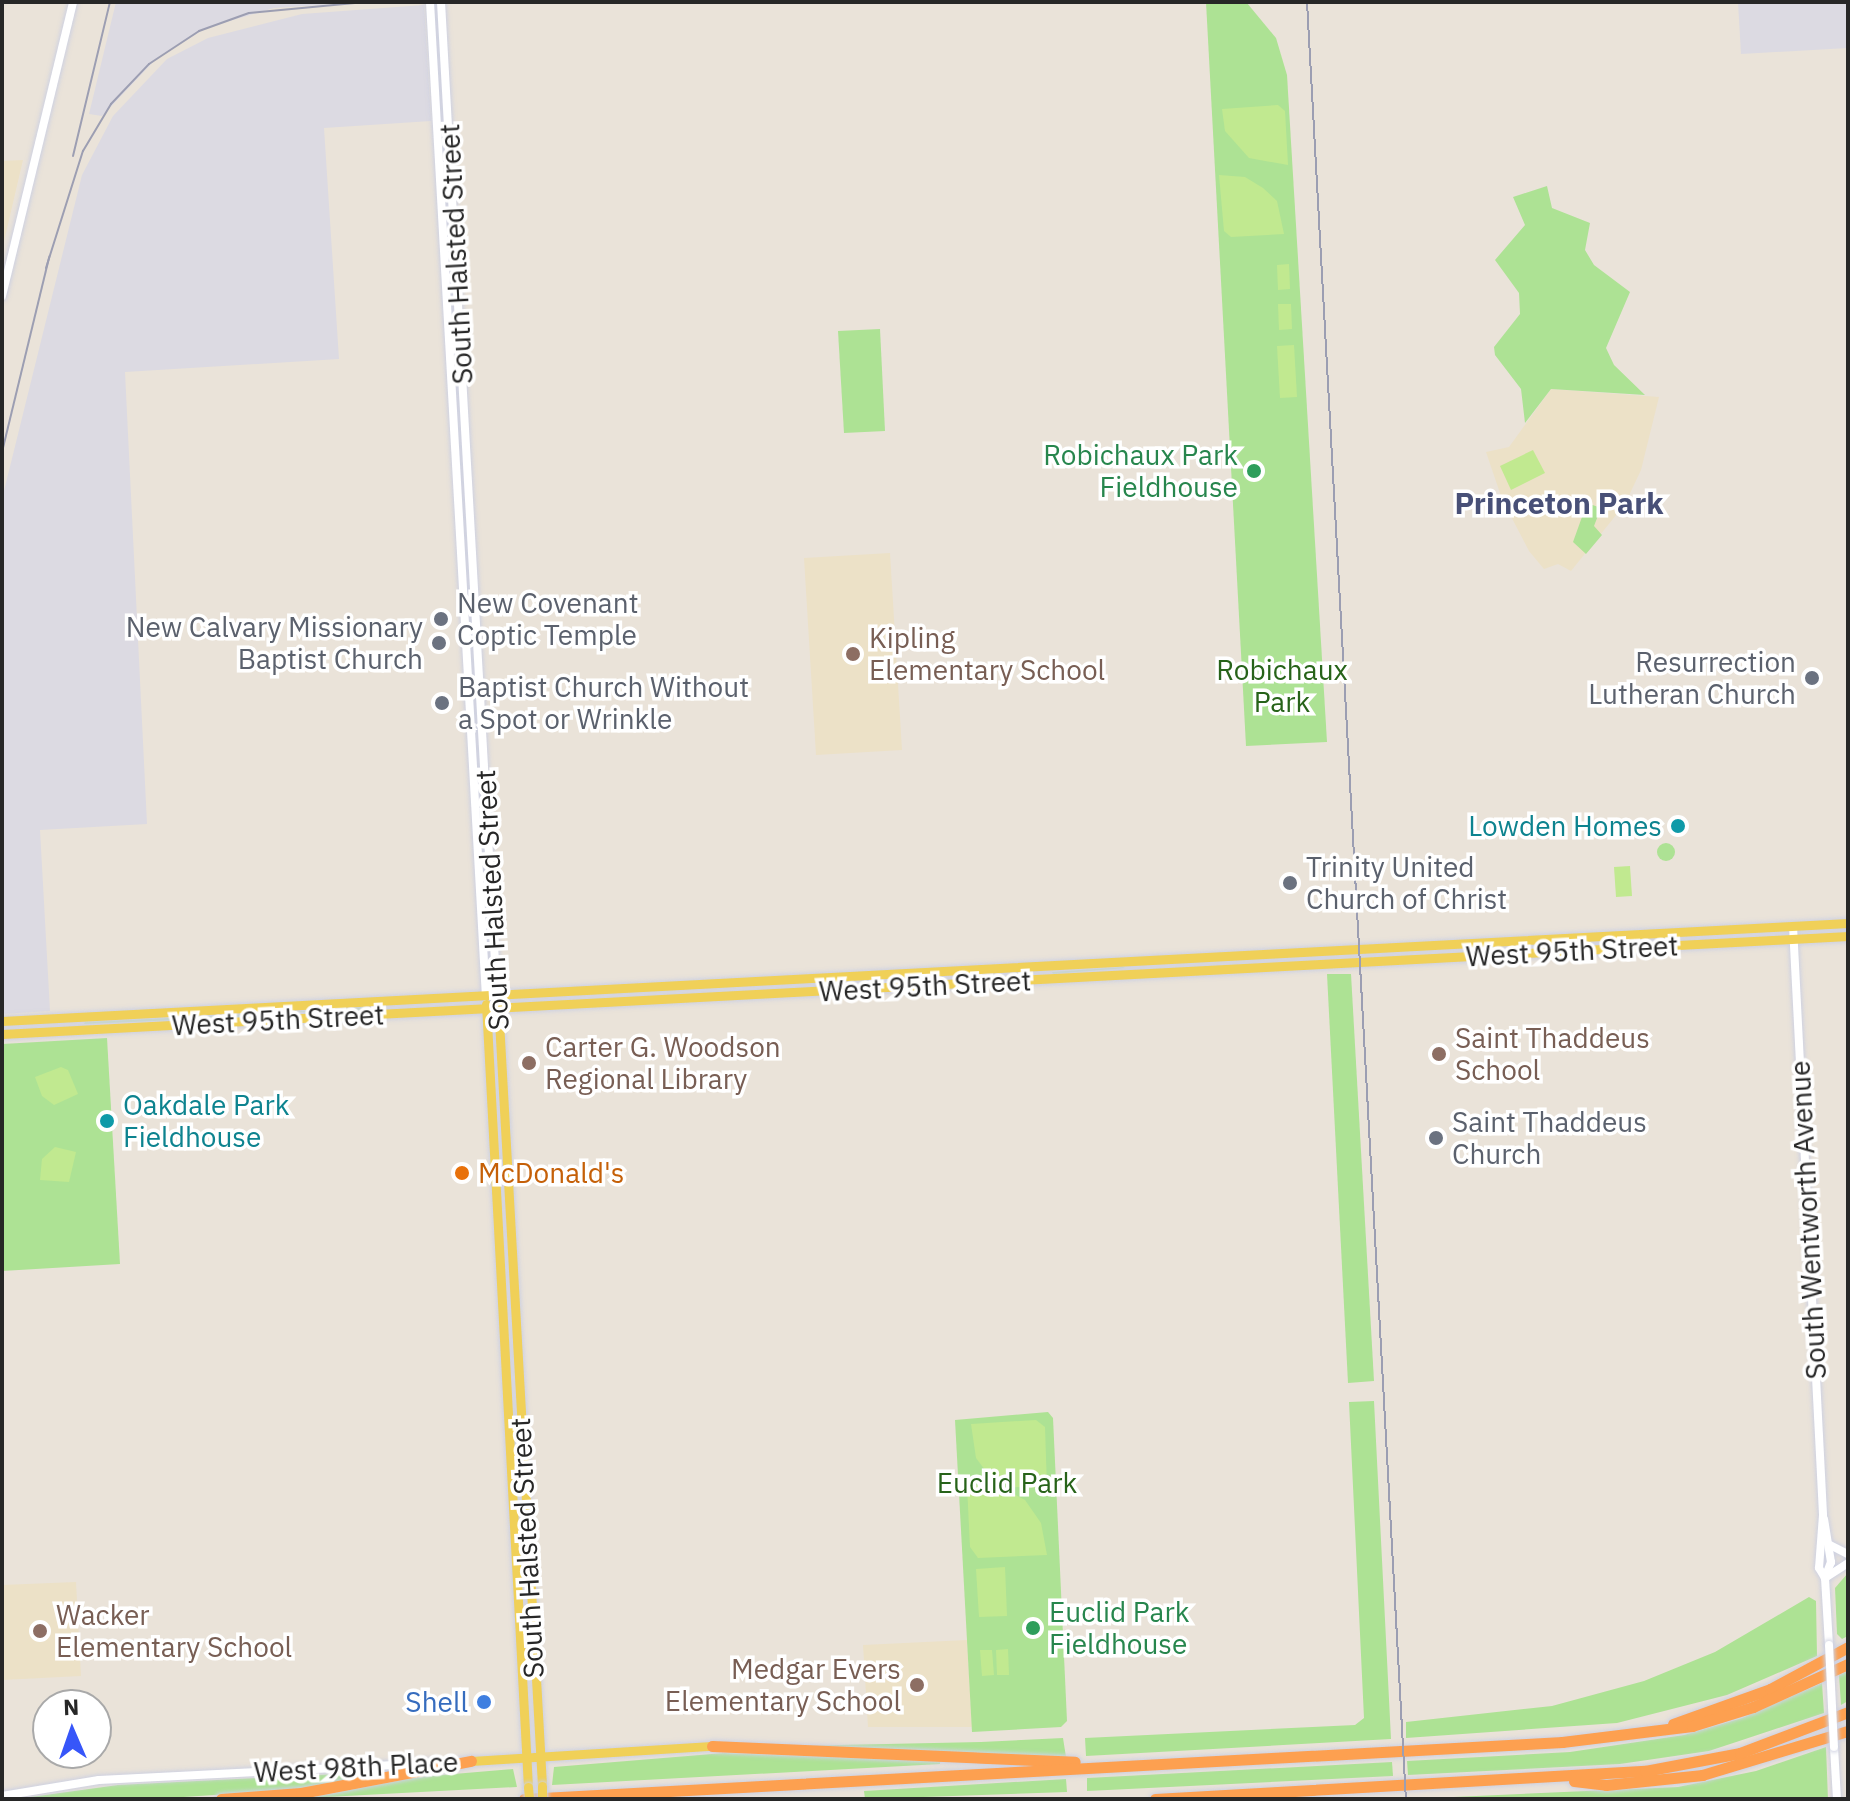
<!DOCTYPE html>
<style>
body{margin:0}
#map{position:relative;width:1850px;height:1801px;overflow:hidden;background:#eae3d9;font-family:"IBM Plex Sans",sans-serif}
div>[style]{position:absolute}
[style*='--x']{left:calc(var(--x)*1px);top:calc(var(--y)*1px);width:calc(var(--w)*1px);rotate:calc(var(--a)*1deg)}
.industrial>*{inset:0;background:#dcdae2}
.education>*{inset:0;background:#ece1c7}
.green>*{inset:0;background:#ade294}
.round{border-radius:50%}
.pitch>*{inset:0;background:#c1e990}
.roads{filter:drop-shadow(0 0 2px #ced1e1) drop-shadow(0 0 2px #ced1e1)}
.secondary>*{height:8px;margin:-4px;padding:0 4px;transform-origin:4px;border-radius:4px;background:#fff}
.primary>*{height:9px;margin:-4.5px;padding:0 4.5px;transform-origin:4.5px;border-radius:4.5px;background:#f0d058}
.highway>*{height:11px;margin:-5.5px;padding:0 5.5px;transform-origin:5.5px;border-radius:5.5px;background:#fda050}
.rail>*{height:2px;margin:-1px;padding:0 1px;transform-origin:1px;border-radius:1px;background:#9c9eb2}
.bridges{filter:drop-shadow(0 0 2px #ced1e1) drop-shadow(0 0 2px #ced1e1)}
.secondary-bridge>*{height:8px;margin:-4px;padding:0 4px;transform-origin:4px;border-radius:4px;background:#fff}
.primary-bridge>*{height:9px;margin:-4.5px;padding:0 4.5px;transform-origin:4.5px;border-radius:4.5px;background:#f0d058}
.dots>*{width:22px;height:22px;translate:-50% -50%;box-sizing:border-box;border:4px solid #fff;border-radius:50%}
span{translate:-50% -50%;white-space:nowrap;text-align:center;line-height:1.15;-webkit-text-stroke:7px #fff;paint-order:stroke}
.street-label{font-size:28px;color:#272727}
.leisure-label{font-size:28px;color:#27864d}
.right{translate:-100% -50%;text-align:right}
.left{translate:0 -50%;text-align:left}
.worship-label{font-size:28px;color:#5b616d}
.education-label{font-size:28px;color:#785e54}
.park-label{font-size:28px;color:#276319}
.culture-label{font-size:28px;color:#0d838f}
.food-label{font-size:28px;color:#c56008}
.shop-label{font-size:28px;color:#366cbe}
.neighbourhood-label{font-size:30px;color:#485077;font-weight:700}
.frame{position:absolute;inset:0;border:4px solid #272727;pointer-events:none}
.north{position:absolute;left:32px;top:1689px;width:80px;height:80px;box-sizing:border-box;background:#fff;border:2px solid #a9a9a9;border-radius:50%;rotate:358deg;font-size:22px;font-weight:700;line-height:32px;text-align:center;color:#272727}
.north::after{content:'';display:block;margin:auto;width:28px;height:36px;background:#3756f9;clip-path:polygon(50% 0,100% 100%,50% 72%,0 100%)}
</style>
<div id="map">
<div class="industrial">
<div style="clip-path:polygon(116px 2px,370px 2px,274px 8px,206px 28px,156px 59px,102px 116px,89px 114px)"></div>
<div style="clip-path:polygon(1738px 2px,1848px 2px,1848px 48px,1741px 54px)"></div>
<div style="clip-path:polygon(424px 5px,431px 121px,324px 128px,339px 359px,125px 372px,147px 824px,40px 830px,50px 1011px,2px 1014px,2px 499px,82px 175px,113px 116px,167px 59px,208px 38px,302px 14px)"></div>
</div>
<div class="education">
<div style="clip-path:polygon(23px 160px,2px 250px,2px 161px)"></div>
<div style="clip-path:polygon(1551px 389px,1659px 397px,1641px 470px,1625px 504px,1571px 571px,1558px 564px,1544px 569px,1529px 551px,1502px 499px,1486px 452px,1509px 447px)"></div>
<div style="clip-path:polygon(890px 553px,902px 750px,816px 755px,804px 558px)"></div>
<div style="clip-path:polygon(76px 1582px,81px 1676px,2px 1680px,2px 1585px)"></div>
<div style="clip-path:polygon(967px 1640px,972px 1727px,868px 1727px,863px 1645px)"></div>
</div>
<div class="green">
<div style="clip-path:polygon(1206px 2px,1247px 3px,1276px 38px,1287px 75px,1327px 742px,1246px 746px)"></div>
<div style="clip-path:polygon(1547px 186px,1552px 208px,1590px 223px,1585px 250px,1594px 265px,1630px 292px,1606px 348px,1614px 365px,1645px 395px,1551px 389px,1525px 423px,1521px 389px,1495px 355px,1494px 347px,1520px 314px,1519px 293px,1495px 260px,1525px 225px,1513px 197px)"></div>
<div style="clip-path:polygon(880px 329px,885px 431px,844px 433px,838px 331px)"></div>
<div style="clip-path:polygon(1587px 503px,1601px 508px,1594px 526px,1602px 535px,1586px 554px,1573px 542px)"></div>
<div class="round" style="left:1657px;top:843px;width:18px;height:18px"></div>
<div style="clip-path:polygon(1125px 968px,1053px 974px,1052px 972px,1123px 967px)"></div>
<div style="clip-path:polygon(1327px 974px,1351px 974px,1374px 1381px,1348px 1383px)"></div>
<div style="clip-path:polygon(365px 1008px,363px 1011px,292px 1012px,363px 1007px)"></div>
<div style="clip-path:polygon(248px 1014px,247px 1017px,84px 1024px,85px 1022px)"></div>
<div style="clip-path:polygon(107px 1038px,120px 1264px,2px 1271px,2px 1044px)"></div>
<div style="clip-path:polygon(1374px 1401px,1391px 1739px,1086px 1756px,1085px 1738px,1355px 1725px,1364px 1718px,1349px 1402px)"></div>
<div style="clip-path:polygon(1048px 1412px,1053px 1418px,1067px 1721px,1061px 1727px,972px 1732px,955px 1420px)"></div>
<div style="clip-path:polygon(1848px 1573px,1848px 1636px,1842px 1639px,1837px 1634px,1835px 1588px)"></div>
<div style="clip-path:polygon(1809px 1597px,1816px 1601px,1817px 1656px,1727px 1695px,1617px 1723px,1406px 1738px,1406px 1722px,1552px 1706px,1644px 1681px,1715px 1652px)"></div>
<div style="clip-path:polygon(1848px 1671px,1848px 1701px,1841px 1705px,1839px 1675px)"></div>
<div style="clip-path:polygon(1822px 1683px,1824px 1713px,1709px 1751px,1620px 1764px,1408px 1775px,1407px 1761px,1570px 1752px,1684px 1735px,1742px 1718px)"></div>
<div style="clip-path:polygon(1063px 1738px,1066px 1757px,791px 1746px,981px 1742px)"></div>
<div style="clip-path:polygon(1826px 1747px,1828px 1799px,1409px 1799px,1678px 1787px,1756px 1771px)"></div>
<div style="clip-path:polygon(724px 1753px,940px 1761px,940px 1764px,552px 1785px,554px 1767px)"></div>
<div style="clip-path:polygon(1392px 1762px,1393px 1776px,1087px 1791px,1087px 1778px)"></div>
<div style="clip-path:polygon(513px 1769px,517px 1787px,308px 1798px,418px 1777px)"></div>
<div style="clip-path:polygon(396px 1771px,292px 1790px,153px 1799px,16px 1799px,118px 1785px)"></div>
<div style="clip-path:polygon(1066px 1779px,1067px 1792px,865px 1799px,864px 1791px)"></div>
</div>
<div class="pitch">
<div style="clip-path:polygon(1278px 105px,1285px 111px,1288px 165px,1249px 158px,1225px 131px,1222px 109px)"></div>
<div style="clip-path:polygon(1219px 175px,1245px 177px,1263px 188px,1277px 201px,1284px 234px,1231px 237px,1224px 231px)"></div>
<div style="clip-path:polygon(1289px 264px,1290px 289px,1278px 290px,1277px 265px)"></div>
<div style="clip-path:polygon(1278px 304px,1291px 304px,1292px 329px,1279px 330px)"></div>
<div style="clip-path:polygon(1294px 345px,1297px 397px,1280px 398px,1277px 346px)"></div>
<div style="clip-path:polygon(1533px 450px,1545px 473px,1511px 490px,1500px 466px)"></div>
<div style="clip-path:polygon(1630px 866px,1632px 896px,1616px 897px,1614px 867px)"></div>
<div style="clip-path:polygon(61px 1067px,68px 1070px,78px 1094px,54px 1105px,42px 1096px,35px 1077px)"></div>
<div style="clip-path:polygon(55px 1147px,76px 1152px,69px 1182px,40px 1180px,42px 1159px)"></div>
<div style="clip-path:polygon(1036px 1420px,1045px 1427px,1047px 1488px,1012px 1487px,988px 1474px,976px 1458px,971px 1424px)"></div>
<div style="clip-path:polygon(967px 1485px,999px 1486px,1025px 1500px,1041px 1523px,1047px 1555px,978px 1558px,970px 1547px)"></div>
<div style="clip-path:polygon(1005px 1567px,1007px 1616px,979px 1617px,976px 1569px)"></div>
<div style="clip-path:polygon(1008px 1649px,1009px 1675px,997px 1675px,996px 1650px)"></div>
<div style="clip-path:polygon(980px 1650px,992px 1650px,994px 1675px,982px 1676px)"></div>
</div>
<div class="roads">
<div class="secondary">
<div style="--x:430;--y:2;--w:996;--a:86.78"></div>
<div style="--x:441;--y:2;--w:996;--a:86.78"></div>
<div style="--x:2;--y:296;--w:302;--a:-76.4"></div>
<div style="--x:1793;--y:926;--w:590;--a:87.08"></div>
<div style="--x:1823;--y:1515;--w:53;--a:94.3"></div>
<div style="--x:1819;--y:1568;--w:12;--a:59"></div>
<div style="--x:1824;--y:1519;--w:44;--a:80.8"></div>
<div style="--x:1831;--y:1562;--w:17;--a:111"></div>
<div style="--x:1825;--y:1578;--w:67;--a:86.6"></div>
<div style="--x:1830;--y:1545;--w:20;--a:27"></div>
<div style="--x:1825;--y:1578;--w:27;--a:-33"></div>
<div style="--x:1834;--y:1747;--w:52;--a:86.7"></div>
<div style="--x:2;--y:1796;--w:98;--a:-9.4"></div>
<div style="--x:99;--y:1780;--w:335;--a:-2.9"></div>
</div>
<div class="primary">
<div style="--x:498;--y:1003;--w:784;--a:86.78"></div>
<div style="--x:486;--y:1004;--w:784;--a:86.93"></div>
<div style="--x:2;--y:1021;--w:1849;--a:-3.04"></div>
<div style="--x:2;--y:1034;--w:1849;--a:-3.04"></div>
<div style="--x:471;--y:1761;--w:241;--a:-3.6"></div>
</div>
<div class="highway">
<div style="--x:1673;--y:1724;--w:103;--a:-19.8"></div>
<div style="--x:1770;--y:1689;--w:89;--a:-28.3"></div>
<div style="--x:712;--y:1746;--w:363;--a:2.5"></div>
<div style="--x:1574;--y:1781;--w:32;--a:7"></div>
<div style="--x:1606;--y:1785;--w:97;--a:-5.9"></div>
<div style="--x:1702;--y:1775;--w:152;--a:-16.8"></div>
<div style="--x:221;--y:1799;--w:80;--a:-4.3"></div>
<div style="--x:301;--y:1793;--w:173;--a:-10.7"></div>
<div style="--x:524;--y:1799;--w:1040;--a:-3.14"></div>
<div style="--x:1562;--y:1742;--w:131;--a:-7"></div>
<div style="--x:1692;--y:1726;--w:64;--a:-17.3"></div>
<div style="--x:1753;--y:1707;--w:104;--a:-24.4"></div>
<div style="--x:1155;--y:1799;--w:491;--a:-3.3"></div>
<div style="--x:1645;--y:1771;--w:97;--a:-10.7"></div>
<div style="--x:1740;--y:1753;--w:116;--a:-20.8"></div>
</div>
</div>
<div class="rail">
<div style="--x:1307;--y:2;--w:1800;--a:86.85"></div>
<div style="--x:73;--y:156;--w:158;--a:-76.5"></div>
<div style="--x:46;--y:268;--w:123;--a:-72.5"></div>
<div style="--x:83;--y:151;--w:55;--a:-59.2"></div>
<div style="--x:111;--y:104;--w:55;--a:-46.5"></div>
<div style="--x:149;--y:64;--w:60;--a:-33.4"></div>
<div style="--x:199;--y:31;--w:53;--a:-19.8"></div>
<div style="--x:249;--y:13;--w:117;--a:-5.4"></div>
<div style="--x:2;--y:452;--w:201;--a:-76.4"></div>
</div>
<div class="bridges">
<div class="secondary-bridge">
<div style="--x:1829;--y:1645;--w:102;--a:87.2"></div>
</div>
<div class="primary-bridge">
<div style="--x:542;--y:1786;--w:13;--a:90"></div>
<div style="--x:528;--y:1787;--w:12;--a:85"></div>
</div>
</div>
<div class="dots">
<div style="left:1254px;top:471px;background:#2e9e5b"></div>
<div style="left:441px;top:619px;background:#6b7280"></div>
<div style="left:439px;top:643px;background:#6b7280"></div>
<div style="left:853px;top:654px;background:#8d6e63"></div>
<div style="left:1812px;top:678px;background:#6b7280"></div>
<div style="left:442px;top:703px;background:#6b7280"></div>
<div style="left:1678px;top:826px;background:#0f9aa8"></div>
<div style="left:1290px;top:883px;background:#6b7280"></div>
<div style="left:1439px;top:1054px;background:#8d6e63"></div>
<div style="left:529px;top:1063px;background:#8d6e63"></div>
<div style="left:107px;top:1121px;background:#0f9aa8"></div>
<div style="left:1436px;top:1138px;background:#6b7280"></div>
<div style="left:462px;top:1173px;background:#e8710a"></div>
<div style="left:1033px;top:1628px;background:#2e9e5b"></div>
<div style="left:40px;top:1631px;background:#8d6e63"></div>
<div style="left:917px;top:1685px;background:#8d6e63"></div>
<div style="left:484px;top:1702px;background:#3f7fe0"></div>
</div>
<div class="street-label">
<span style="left:456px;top:254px;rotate:-93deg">South Halsted Street</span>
<span style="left:492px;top:900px;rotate:-93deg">South Halsted Street</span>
<span style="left:1572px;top:951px;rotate:-3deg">West 95th Street</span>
<span style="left:925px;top:986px;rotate:-3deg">West 95th Street</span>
<span style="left:278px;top:1020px;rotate:-3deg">West 95th Street</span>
<span style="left:1808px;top:1220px;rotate:-93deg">South Wentworth Avenue</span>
<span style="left:527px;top:1548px;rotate:-93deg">South Halsted Street</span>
<span style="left:356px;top:1767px;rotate:-3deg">West 98th Place</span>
</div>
<div class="leisure-label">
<span class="right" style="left:1238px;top:471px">Robichaux Park<br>Fieldhouse</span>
<span class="left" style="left:1049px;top:1628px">Euclid Park<br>Fieldhouse</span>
</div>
<div class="worship-label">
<span class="left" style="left:457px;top:619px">New Covenant<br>Coptic Temple</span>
<span class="right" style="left:423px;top:643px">New Calvary Missionary<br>Baptist Church</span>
<span class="right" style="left:1796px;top:678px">Resurrection<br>Lutheran Church</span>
<span class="left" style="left:458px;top:703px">Baptist Church Without<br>a Spot or Wrinkle</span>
<span class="left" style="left:1306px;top:883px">Trinity United<br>Church of Christ</span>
<span class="left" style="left:1452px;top:1138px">Saint Thaddeus<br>Church</span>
</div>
<div class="education-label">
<span class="left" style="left:869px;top:654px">Kipling<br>Elementary School</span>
<span class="left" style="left:1455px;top:1054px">Saint Thaddeus<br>School</span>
<span class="left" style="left:545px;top:1063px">Carter G. Woodson<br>Regional Library</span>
<span class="left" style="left:56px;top:1631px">Wacker<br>Elementary School</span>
<span class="right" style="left:901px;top:1685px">Medgar Evers<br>Elementary School</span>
</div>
<div class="park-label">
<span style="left:1282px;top:686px">Robichaux<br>Park</span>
<span style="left:1007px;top:1483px">Euclid Park</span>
</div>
<div class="culture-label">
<span class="right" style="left:1662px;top:826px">Lowden Homes</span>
<span class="left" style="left:123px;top:1121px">Oakdale Park<br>Fieldhouse</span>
</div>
<div class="food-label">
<span class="left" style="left:478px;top:1173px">McDonald's</span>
</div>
<div class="shop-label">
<span class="right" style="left:468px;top:1702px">Shell</span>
</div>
<div class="neighbourhood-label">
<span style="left:1559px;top:503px">Princeton Park</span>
</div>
<div class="frame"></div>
<div class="north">N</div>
</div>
